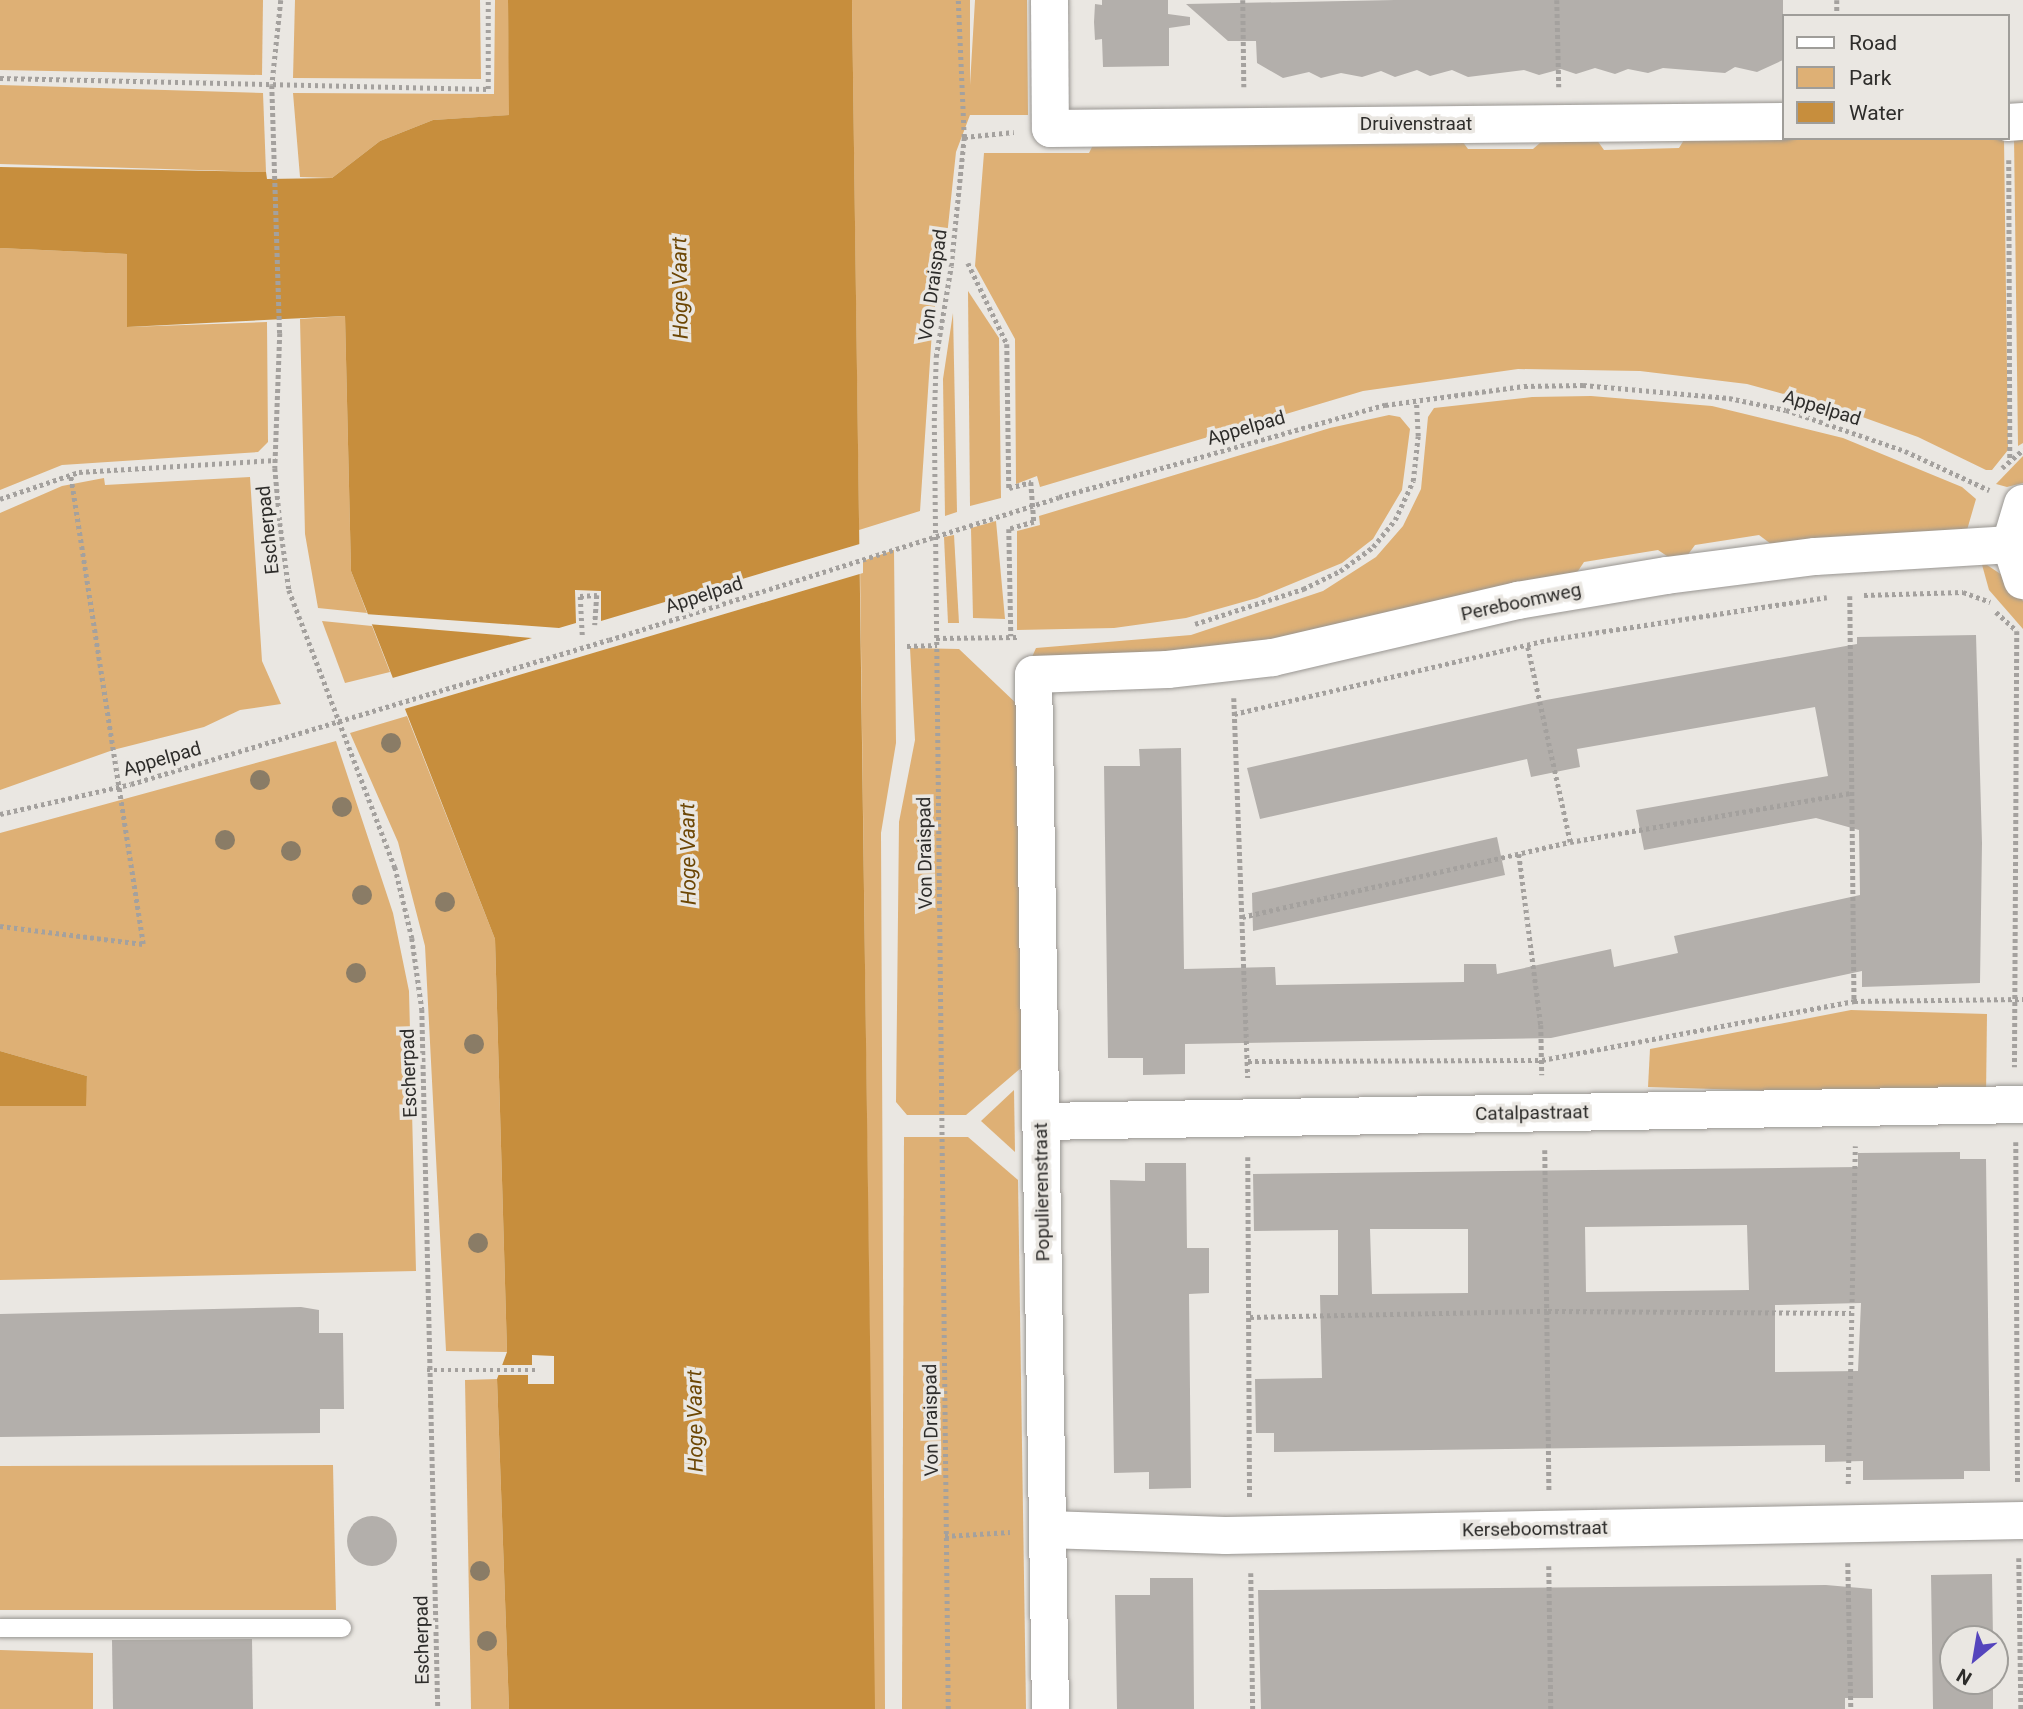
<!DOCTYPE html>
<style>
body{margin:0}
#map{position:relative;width:2023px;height:1709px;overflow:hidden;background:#eae7e2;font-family:Roboto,sans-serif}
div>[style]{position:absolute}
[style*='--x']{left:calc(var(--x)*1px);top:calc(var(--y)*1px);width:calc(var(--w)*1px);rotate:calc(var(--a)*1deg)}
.green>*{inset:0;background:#deb075}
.water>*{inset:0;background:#c78e3d}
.pier>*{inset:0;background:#eae7e2}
.building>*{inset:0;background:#b3afab}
.round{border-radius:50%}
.path>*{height:4.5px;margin-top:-2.25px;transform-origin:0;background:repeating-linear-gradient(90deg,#a4a19e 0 3.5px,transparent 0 7px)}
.roads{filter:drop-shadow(0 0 2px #999692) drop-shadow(0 0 2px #999692)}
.lane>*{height:18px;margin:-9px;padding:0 9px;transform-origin:9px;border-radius:9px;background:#fff}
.street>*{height:37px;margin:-18.5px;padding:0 18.5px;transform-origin:18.5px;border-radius:18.5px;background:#fff}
.secondary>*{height:38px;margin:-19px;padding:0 19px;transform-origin:19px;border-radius:19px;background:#fff}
.path-bridge>*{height:4.5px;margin-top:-2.25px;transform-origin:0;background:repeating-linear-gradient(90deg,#a4a19e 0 3.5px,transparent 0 7px)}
.trees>*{width:20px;height:20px;margin:-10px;border-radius:50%;background:#8a7c66}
span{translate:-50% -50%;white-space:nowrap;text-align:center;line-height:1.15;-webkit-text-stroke:7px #eae7e2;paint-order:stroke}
.street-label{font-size:19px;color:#2e2d2b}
.water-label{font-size:21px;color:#6c4604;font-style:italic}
.legend{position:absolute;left:1782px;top:14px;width:228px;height:126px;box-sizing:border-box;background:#eae7e2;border:2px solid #9f9d99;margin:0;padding:9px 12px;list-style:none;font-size:21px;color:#2e2d2b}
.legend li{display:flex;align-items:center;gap:14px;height:35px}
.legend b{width:35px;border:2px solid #9f9d99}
.north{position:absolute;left:1939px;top:1625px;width:70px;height:70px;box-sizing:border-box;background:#eae7e2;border:2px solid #9f9d99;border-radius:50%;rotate:210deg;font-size:19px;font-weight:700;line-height:28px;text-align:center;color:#2e2d2b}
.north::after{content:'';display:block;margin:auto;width:24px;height:32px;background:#5545bd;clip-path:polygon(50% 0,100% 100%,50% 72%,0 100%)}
</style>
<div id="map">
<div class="green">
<div style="clip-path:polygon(0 0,263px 0,262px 75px,0 70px)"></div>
<div style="clip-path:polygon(295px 0,480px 0,481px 79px,293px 78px)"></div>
<div style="clip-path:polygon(495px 0,508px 0,510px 115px,433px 120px,380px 141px,332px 178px,300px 177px,293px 93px,494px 94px)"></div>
<div style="clip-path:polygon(852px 0,970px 0,970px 85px,975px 0,1027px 0,1028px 115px,970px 115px,956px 152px,944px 264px,933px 316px,920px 511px,859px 530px)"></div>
<div style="clip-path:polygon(0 85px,263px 93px,266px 172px,0 164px)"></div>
<div style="clip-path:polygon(1454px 130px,1468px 149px,1533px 149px,1549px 135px,1594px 136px,1604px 150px,1679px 148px,1687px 135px,2004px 138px,2008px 450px,1992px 470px,1986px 470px,1918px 437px,1843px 410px,1747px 384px,1640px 371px,1518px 369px,1363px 391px,1040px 487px,1037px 476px,1016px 484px,1015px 339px,975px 266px,984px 153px,1089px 153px,1094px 143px)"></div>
<div style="clip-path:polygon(2014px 136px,2023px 137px,2023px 443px,2018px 446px)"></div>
<div style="clip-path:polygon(0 248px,127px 254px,128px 327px,267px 322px,268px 442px,258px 452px,62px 465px,0 490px)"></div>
<div style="clip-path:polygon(968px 291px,999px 338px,1001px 498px,970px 506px)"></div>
<div style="clip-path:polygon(953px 313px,957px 512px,945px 516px,943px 379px)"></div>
<div style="clip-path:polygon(345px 316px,351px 571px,367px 613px,318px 608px,305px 534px,300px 319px)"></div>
<div style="clip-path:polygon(1591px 396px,1712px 406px,1843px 438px,1962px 487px,1976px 499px,1967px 530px,1775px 547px,1759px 535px,1695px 545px,1684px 560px,1673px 560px,1658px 550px,1584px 562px,1574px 577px,1315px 635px,1190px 654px,1032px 657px,1036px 648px,1191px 635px,1323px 591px,1376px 557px,1403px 526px,1421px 489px,1428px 417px,1434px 408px,1532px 397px)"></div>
<div style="clip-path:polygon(1389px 415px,1400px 417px,1410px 429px,1402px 490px,1373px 539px,1342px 563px,1257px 598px,1186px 618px,1114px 628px,1017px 630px,1017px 531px,1040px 525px,1039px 516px,1330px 428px)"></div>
<div style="clip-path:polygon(2023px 456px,2023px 483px,2007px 487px,1996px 484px)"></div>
<div style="clip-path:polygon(250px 477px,262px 661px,281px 704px,240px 710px,204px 727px,113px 750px,0 790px,0 513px,62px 486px,104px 478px,105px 485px)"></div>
<div style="clip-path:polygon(996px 521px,1005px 619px,973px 618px,971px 528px)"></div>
<div style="clip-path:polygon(954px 535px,959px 623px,948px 623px,944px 537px)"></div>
<div style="clip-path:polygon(894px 550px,896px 743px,881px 833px,885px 1709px,874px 1709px,860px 562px)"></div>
<div style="clip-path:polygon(1981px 561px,2002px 575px,2023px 601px,2023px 629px,1989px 590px)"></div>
<div style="clip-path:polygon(322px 621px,372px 626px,390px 672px,345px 683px)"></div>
<div style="clip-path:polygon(910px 648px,959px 649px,1019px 706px,1022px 1067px,966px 1115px,907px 1115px,896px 1102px,899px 822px,915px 740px)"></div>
<div style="clip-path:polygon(407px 716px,495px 939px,507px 1352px,446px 1351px,425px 946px,398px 842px,350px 733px)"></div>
<div style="clip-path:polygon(336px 741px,393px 913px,409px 991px,416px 1271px,0 1280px,0 1106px,85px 1106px,87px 1076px,0 1051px,0 833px)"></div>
<div style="clip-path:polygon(1851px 1010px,1987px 1014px,1986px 1097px,1648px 1087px,1650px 1049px)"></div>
<div style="clip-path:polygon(1014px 1090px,1015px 1152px,981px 1121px)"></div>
<div style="clip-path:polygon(904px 1137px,968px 1137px,1018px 1180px,1026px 1709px,902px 1709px)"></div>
<div style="clip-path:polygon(497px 1379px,509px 1709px,471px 1709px,465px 1380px)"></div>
<div style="clip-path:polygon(333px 1465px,336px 1610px,0 1610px,0 1466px)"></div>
<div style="clip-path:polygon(0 1650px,93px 1653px,93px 1709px,0 1709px)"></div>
</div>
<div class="water">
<div style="clip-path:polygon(508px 0,852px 0,875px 1709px,509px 1709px,497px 1379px,507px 1352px,495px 939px,351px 571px,345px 316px,127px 327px,127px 254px,0 248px,0 167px,266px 172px,267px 179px,332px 178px,380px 141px,433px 120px,509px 115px)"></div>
<div style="clip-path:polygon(0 1051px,87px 1076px,86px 1106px,0 1106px)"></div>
</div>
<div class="pier">
<div style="clip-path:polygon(863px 543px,863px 573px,401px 710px,389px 679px,532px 638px,368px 624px,365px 614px,559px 628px,576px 623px,575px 590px,601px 591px,601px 621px)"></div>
<div style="clip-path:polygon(532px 1355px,554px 1356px,554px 1384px,528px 1384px,528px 1375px,496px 1375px,501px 1365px,532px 1365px)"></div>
</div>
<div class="building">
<div style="clip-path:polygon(1102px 0,1168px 0,1168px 14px,1190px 17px,1190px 25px,1169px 28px,1169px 66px,1103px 67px,1102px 39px,1095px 40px,1094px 22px,1095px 4px,1102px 5px)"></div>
<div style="clip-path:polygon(1395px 0,1783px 0,1783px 60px,1757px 72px,1735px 67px,1725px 73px,1663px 68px,1648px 73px,1628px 69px,1615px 74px,1595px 68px,1576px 74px,1561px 69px,1539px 75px,1524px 70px,1468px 77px,1452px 70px,1430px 76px,1417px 70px,1395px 77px,1381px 71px,1362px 77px,1341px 73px,1321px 78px,1309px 72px,1283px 78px,1257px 63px,1256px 41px,1228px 41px,1186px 4px)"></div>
<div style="clip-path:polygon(1976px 635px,1982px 843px,1980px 983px,1862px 987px,1862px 971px,1551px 1038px,1185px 1044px,1185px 1074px,1143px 1075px,1143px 1058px,1108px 1058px,1104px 766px,1140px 766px,1139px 749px,1181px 748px,1184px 969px,1275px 967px,1276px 985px,1464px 982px,1464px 964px,1496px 964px,1497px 974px,1611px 949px,1614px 967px,1678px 953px,1674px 936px,1860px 895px,1859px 830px,1816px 818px,1644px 850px,1636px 810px,1828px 776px,1815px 707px,1577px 749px,1580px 767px,1531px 777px,1527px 759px,1260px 819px,1247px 768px,1546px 700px,1857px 644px,1857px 637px)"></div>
<div style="clip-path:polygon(1497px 837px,1505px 875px,1253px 931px,1252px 893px)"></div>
<div style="clip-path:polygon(evenodd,1960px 1152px,1960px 1159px,1986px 1159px,1990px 1471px,1964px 1471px,1964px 1479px,1863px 1480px,1863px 1461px,1825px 1462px,1825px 1445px,1274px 1452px,1274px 1433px,1256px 1433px,1255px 1379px,1322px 1378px,1320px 1295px,1338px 1295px,1338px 1230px,1254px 1231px,1253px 1174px,1858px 1167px,1858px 1153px,1960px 1152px,1747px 1225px,1749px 1290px,1586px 1292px,1585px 1227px,1747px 1225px,1960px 1152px,1370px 1229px,1468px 1229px,1468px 1293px,1372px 1294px,1370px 1229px,1960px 1152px,1861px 1303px,1858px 1371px,1775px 1372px,1775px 1305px,1861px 1303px)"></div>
<div style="clip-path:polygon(1145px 1163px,1186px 1163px,1187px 1248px,1209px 1248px,1209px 1293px,1189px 1294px,1191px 1488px,1149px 1489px,1149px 1472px,1114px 1473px,1110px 1180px,1145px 1181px)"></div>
<div style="clip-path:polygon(301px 1307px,319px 1310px,319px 1333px,343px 1333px,344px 1409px,320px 1409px,320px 1433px,0 1437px,0 1314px)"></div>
<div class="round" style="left:347px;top:1516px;width:50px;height:50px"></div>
<div style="clip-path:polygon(1992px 1574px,1993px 1639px,1953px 1639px,1953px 1681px,1993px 1681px,1993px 1709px,1933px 1709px,1931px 1575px)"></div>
<div style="clip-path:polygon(1150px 1578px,1193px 1578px,1194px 1709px,1117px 1709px,1115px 1595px,1150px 1595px)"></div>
<div style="clip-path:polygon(1826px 1585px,1872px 1589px,1873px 1698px,1845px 1698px,1845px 1709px,1261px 1709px,1258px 1590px)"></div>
<div style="clip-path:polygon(252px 1639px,253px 1709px,113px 1709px,112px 1640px)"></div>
</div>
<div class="path">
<div style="--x:281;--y:0;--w:85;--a:96"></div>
<div style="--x:272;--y:85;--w:248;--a:88.2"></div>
<div style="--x:280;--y:333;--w:135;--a:92.1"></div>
<div style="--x:275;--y:468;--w:55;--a:84.8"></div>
<div style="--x:280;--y:523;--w:68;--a:82.3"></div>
<div style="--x:289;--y:590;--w:297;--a:69.1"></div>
<div style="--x:395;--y:867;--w:73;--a:76.5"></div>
<div style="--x:412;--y:938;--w:72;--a:82"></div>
<div style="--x:422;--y:1009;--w:700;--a:88.69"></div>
<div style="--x:1243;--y:0;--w:87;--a:89.3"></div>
<div style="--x:1557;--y:0;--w:87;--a:88.7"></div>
<div style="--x:1837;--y:0;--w:16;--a:90"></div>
<div style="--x:0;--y:78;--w:488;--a:1.3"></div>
<div style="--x:488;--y:89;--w:89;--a:-90"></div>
<div style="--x:964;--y:137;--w:50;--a:-5.7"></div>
<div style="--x:2009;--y:160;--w:300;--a:89.8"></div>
<div style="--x:968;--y:263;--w:90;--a:64.3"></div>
<div style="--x:1007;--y:344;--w:144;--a:89.2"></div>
<div style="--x:1009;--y:488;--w:23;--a:-15"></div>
<div style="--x:1031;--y:482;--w:40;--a:85.7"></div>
<div style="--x:1034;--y:522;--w:26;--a:164"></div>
<div style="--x:1009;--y:529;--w:107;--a:88.9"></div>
<div style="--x:2002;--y:468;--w:28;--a:-41"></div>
<div style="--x:1059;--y:497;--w:339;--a:-15.8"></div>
<div style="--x:1385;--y:405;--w:140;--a:-7.8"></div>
<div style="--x:1524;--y:386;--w:59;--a:-1"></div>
<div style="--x:1583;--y:385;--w:147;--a:5.1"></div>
<div style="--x:1729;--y:398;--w:58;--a:11.9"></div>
<div style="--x:1786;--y:410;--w:126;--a:19"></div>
<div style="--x:1905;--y:451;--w:93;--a:24.9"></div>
<div style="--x:0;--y:499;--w:83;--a:-18.9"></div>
<div style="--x:79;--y:472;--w:197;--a:-3.5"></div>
<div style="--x:1864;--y:595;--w:99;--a:-1.7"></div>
<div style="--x:1963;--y:592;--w:29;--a:20"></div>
<div style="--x:1850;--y:596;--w:405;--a:89.4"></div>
<div style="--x:1996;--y:612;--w:28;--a:42"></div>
<div style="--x:2017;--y:631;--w:436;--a:90.3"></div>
<div style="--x:1195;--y:624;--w:114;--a:-18"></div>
<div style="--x:1303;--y:589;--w:41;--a:-25.9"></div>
<div style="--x:1340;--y:571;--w:41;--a:-36"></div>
<div style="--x:1373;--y:547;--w:35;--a:-51"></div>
<div style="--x:1395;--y:520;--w:43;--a:-65.2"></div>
<div style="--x:1413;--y:481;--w:45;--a:-83.7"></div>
<div style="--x:1418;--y:436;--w:35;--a:-93"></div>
<div style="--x:582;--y:635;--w:39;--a:-93"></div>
<div style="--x:580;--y:596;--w:17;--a:-3"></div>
<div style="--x:597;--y:595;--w:30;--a:94"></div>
<div style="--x:936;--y:638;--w:83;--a:-0.7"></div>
<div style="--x:907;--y:646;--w:30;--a:-2"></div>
<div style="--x:1234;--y:698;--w:380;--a:87.9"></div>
<div style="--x:1234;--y:714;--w:322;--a:-13.3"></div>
<div style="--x:1547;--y:640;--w:283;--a:-8.7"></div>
<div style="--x:0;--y:814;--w:134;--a:-12.9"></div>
<div style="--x:1570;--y:842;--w:286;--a:-9.9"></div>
<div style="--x:1519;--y:854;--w:172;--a:82.7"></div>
<div style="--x:1541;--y:1025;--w:50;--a:88.9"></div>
<div style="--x:1242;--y:917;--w:336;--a:-12.9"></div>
<div style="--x:1570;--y:842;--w:202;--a:-102.3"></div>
<div style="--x:0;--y:926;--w:144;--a:7.2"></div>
<div style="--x:143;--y:944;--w:475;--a:-98.8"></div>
<div style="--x:1248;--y:1061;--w:294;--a:-0.2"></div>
<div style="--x:1542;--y:1060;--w:318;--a:-10.7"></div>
<div style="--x:1854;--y:1001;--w:169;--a:-0.7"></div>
<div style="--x:2016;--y:1142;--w:341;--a:89.7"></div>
<div style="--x:1545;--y:1150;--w:341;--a:89.3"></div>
<div style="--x:1248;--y:1157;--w:341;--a:89.7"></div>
<div style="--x:1250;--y:1317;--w:298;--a:-1.2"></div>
<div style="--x:1548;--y:1311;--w:303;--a:0.4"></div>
<div style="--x:427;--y:1370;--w:109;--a:0"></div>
<div style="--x:1848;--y:1484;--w:338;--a:-88.8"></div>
<div style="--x:945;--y:1536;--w:65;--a:-3.5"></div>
<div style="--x:2019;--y:1558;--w:151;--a:89.2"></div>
<div style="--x:1848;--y:1563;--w:146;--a:88.8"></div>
<div style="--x:1549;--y:1566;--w:143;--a:89.2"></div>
<div style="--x:1251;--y:1573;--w:136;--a:89.2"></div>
<div style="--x:948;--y:1709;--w:1288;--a:-90.62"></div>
<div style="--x:934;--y:421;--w:64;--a:-88.2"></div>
<div style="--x:936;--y:357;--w:92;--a:-80.6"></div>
<div style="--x:951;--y:266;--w:130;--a:-84.2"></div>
<div style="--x:964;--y:137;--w:137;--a:-92.5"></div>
</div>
<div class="roads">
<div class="lane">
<div style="--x:0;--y:1628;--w:342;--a:0"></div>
</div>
<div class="street">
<div style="--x:1049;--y:0;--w:128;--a:89.6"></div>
<div style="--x:1050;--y:128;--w:733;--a:-0.55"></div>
<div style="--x:2007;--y:122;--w:16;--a:-4"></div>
<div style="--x:1041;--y:1121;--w:982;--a:-0.99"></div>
<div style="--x:1047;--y:1529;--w:178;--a:1.9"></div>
<div style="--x:1225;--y:1535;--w:798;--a:-1.08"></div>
<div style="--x:1050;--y:1709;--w:1035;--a:-90.94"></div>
<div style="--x:1033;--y:674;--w:134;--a:-2.1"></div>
<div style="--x:1167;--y:669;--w:106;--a:-6.5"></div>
<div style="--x:1272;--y:657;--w:252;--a:-13.1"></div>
<div style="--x:1517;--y:600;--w:151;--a:-9.5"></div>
<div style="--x:1666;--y:575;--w:150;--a:-7.3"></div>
<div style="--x:1815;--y:556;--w:196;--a:-3.5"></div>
</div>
<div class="secondary">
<div style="--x:2023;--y:504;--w:42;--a:106.7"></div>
<div style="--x:2011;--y:544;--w:38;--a:72"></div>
</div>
</div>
<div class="path-bridge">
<div style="--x:131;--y:784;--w:499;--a:-16.8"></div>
<div style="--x:609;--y:640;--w:472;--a:-17.6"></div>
</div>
<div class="trees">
<div style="left:391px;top:743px"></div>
<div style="left:260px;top:780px"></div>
<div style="left:342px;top:807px"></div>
<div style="left:225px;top:840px"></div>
<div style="left:291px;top:851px"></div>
<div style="left:362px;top:895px"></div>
<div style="left:445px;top:902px"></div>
<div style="left:356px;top:973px"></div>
<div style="left:474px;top:1044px"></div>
<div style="left:478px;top:1243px"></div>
<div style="left:480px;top:1571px"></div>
<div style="left:487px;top:1641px"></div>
</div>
<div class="street-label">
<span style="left:1416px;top:124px">Druivenstraat</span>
<span style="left:933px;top:285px;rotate:-82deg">Von Draispad</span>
<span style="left:1822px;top:408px;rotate:17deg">Appelpad</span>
<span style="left:1246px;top:428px;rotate:-16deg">Appelpad</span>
<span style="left:268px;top:530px;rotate:-96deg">Escherpad</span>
<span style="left:704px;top:595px;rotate:-18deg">Appelpad</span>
<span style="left:1521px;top:602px;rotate:-12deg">Pereboomweg</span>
<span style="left:162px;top:759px;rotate:-16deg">Appelpad</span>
<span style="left:925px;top:853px;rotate:-91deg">Von Draispad</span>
<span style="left:409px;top:1073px;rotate:-92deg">Escherpad</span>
<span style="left:1532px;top:1113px;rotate:-1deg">Catalpastraat</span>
<span style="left:1042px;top:1192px;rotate:-91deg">Populierenstraat</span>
<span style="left:931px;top:1420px;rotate:-91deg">Von Draispad</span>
<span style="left:1535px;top:1529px;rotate:-1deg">Kerseboomstraat</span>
<span style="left:422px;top:1640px;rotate:-91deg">Escherpad</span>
</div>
<div class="water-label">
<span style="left:680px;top:288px;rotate:-91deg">Hoge Vaart</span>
<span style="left:688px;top:854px;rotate:-91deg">Hoge Vaart</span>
<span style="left:695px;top:1421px;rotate:-91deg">Hoge Vaart</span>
</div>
<ul class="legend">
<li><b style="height:9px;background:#fff"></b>Road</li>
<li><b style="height:19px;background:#deb075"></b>Park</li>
<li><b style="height:19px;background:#c78e3d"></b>Water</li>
</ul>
<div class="north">N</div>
</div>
